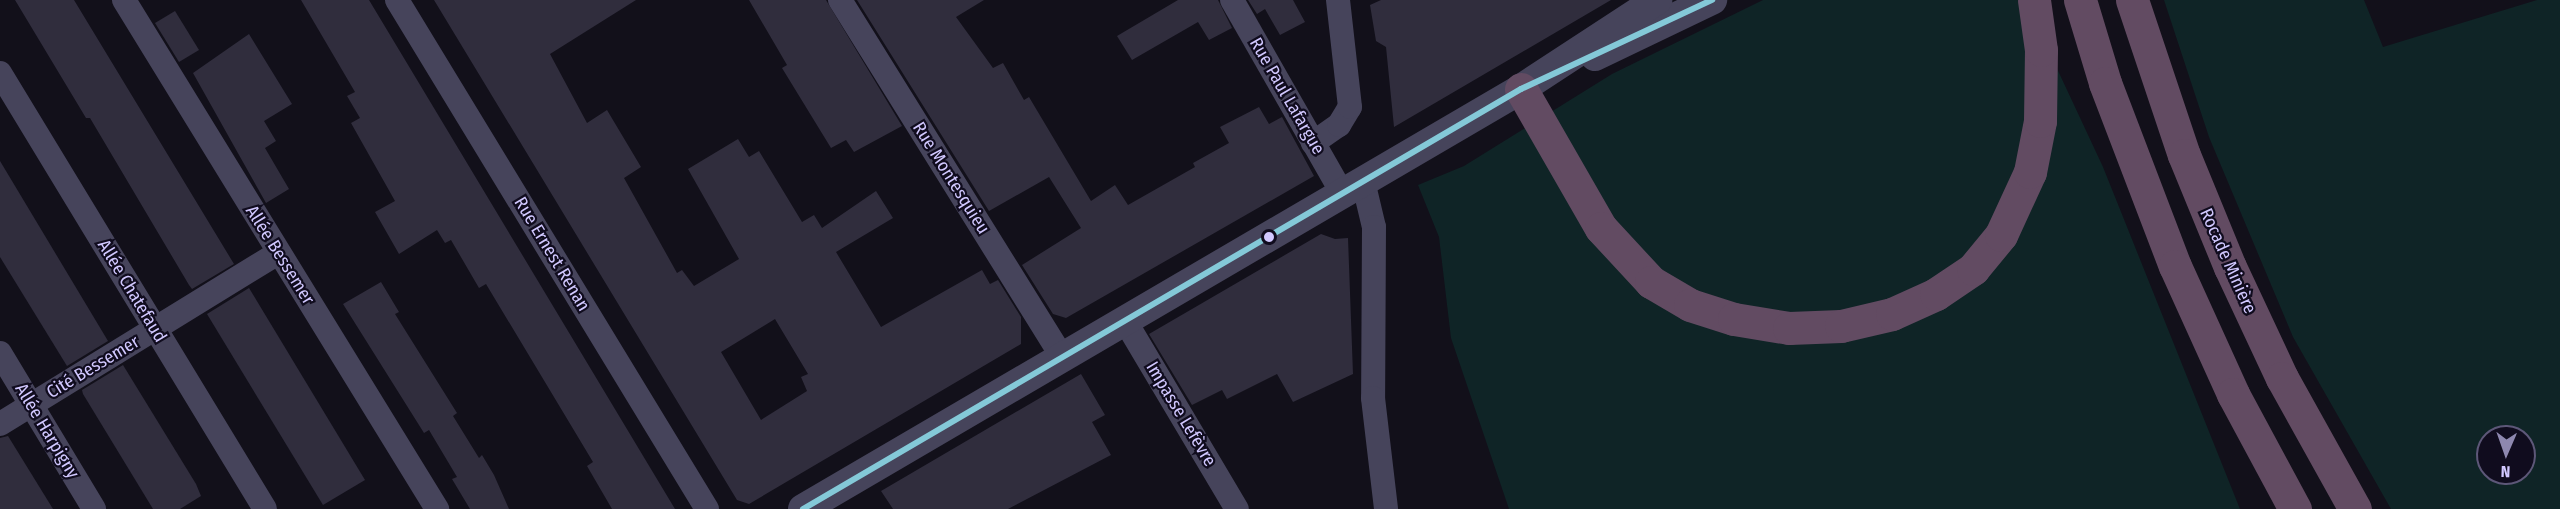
<!DOCTYPE html>
<meta charset="utf-8">
<style>
body{margin:0}
#map{position:relative;width:2560px;height:509px;overflow:hidden;background:#12101a;font-family:"Fira Sans Condensed",sans-serif}
div>[style]{position:absolute}
[style*='--x']{left:calc(var(--x)*1px);top:calc(var(--y)*1px);width:calc(var(--w)*1px);rotate:calc(var(--a)*1deg)}
.green>*{inset:0;background:#0f2426}
.building>*{inset:0;background:#302d3d}
.minor>*{height:24px;margin:-12px;padding:0 12px;transform-origin:12px;border-radius:12px;background:#46445b}
.tertiary>*{height:30px;margin:-15px;padding:0 15px;transform-origin:15px;border-radius:15px;background:#46445b}
.motorway>*{height:33px;margin:-16.5px;padding:0 16.5px;transform-origin:16.5px;border-radius:16.5px;background:#624b62}
.bus-1>*{height:6px;margin:-3px;padding:0 3px;transform-origin:3px;border-radius:3px;background:#84c9d8}
.dots>*{width:16px;height:16px;translate:-50% -50%;box-sizing:border-box;border:3px solid #100c1e;border-radius:50%}
span{translate:-50% -50%;white-space:nowrap;text-align:center;line-height:1.15;-webkit-text-stroke:4.5px #100c1e;paint-order:stroke}
.street-label{font-size:18px;color:#d1c8ff}
.north{position:absolute;left:2476px;top:425px;width:60px;height:60px;box-sizing:border-box;background:#100c1e;border:2px solid #5d5778;border-radius:50%;rotate:182deg;font-size:16px;font-weight:700;line-height:24px;text-align:center;color:#d1c8ff}
.north::after{content:'';display:block;margin:auto;width:21px;height:27px;background:#8e88af;clip-path:polygon(50% 0,100% 100%,50% 72%,0 100%)}
</style>
<div id="map">
<div class="green">
<div style="clip-path:polygon(1763px 0,2025px 0,2103px 167px,2240px 509px,1509px 509px,1451px 338px,1439px 237px,1418px 185px,1464px 166px,1612px 74px)"></div>
<div style="clip-path:polygon(evenodd,2164px 0,2364px 0,2383px 47px,2537px 0,2560px 0,2560px 509px,2391px 509px,2293px 337px,2209px 137px,2164px 0,2488px 437px,2524px 437px,2524px 473px,2488px 473px,2488px 437px)"></div>
</div>
<div class="building">
<div style="clip-path:polygon(15px 0,74px 0,234px 264px,192px 289px,189px 285px,90px 118px,86px 118px)"></div>
<div style="clip-path:polygon(301px 0,369px 0,675px 509px,612px 509px,587px 466px,593px 462px,486px 284px,479px 288px,451px 240px,445px 243px,437px 230px,399px 254px,375px 212px,395px 201px,351px 123px,360px 118px,347px 96px,355px 92px)"></div>
<div style="clip-path:polygon(evenodd,434px 0,636px 0,550px 54px,587px 123px,607px 110px,641px 167px,624px 178px,677px 273px,682px 270px,694px 286px,739px 259px,688px 169px,738px 139px,749px 157px,759px 151px,802px 222px,814px 215px,822px 228px,876px 191px,893px 218px,836px 252px,881px 327px,982px 270px,990px 284px,998px 280px,1021px 317px,1021px 344px,749px 504px,737px 500px,434px 0,775px 319px,808px 374px,801px 377px,807px 391px,761px 420px,721px 352px,775px 319px)"></div>
<div style="clip-path:polygon(749px 0,826px 0,902px 126px,854px 152px,846px 140px,831px 148px,782px 68px,787px 65px)"></div>
<div style="clip-path:polygon(857px 0,984px 0,956px 17px,993px 68px,1003px 63px,1024px 100px,1029px 97px,1091px 201px,1115px 185px,1128px 205px,1195px 167px,1193px 163px,1229px 143px,1220px 127px,1259px 107px,1269px 124px,1282px 117px,1314px 176px,1066px 318px,1053px 314px,1022px 265px,1081px 228px,1049px 177px,989px 211px)"></div>
<div style="clip-path:polygon(1178px 0,1218px 0,1232px 28px,1209px 40px,1198px 22px,1132px 60px,1117px 36px)"></div>
<div style="clip-path:polygon(1248px 0,1293px 0,1305px 22px,1280px 35px,1265px 9px,1257px 14px)"></div>
<div style="clip-path:polygon(1381px 0,1611px 0,1394px 127px,1386px 47px,1376px 41px,1370px 5px)"></div>
<div style="clip-path:polygon(175px 11px,199px 50px,179px 62px,155px 23px)"></div>
<div style="clip-path:polygon(249px 34px,292px 104px,264px 121px,276px 141px,265px 148px,289px 189px,266px 203px,193px 73px)"></div>
<div style="clip-path:polygon(0 161px,108px 341px,67px 366px,0 257px)"></div>
<div style="clip-path:polygon(1321px 234px,1335px 239px,1348px 238px,1353px 374px,1293px 402px,1277px 374px,1227px 399px,1222px 390px,1192px 405px,1149px 334px)"></div>
<div style="clip-path:polygon(381px 282px,399px 312px,395px 314px,457px 413px,453px 416px,479px 458px,482px 455px,494px 475px,509px 509px,470px 509px,452px 479px,457px 477px,429px 430px,424px 433px,343px 304px)"></div>
<div style="clip-path:polygon(249px 288px,365px 480px,323px 505px,207px 314px)"></div>
<div style="clip-path:polygon(123px 365px,196px 484px,201px 496px,180px 509px,153px 509px,83px 394px,82px 390px)"></div>
<div style="clip-path:polygon(1081px 374px,1105px 415px,1092px 422px,1111px 455px,1008px 509px,893px 509px,881px 491px)"></div>
<div style="clip-path:polygon(8px 436px,53px 509px,0 509px,0 438px)"></div>
</div>
<div class="minor">
<div style="--x:124;--y:0;--w:598;--a:58.41"></div>
<div style="--x:397;--y:0;--w:596;--a:58.66"></div>
<div style="--x:840;--y:0;--w:420;--a:58.1"></div>
<div style="--x:1232;--y:0;--w:222;--a:60.3"></div>
<div style="--x:0;--y:73;--w:510;--a:58.71"></div>
<div style="--x:1313;--y:143;--w:32;--a:-35"></div>
<div style="--x:1339;--y:125;--w:21;--a:-59"></div>
<div style="--x:1350;--y:107;--w:108;--a:-96.4"></div>
<div style="--x:1363;--y:181;--w:47;--a:76.6"></div>
<div style="--x:1374;--y:227;--w:171;--a:90.3"></div>
<div style="--x:1373;--y:398;--w:112;--a:83.3"></div>
<div style="--x:1124;--y:319;--w:221;--a:59.3"></div>
<div style="--x:0;--y:353;--w:182;--a:58.9"></div>
<div style="--x:0;--y:424;--w:326;--a:-31.6"></div>
</div>
<div class="tertiary">
<div style="--x:1595;--y:56;--w:130;--a:-25.6"></div>
<div style="--x:803;--y:509;--w:832;--a:-30.33"></div>
<div style="--x:1521;--y:89;--w:163;--a:-33.2"></div>
</div>
<div class="motorway">
<div style="--x:2080;--y:0;--w:87;--a:73.2"></div>
<div style="--x:2105;--y:83;--w:196;--a:69.1"></div>
<div style="--x:2175;--y:266;--w:141;--a:65.6"></div>
<div style="--x:2233;--y:394;--w:131;--a:61.7"></div>
<div style="--x:2132;--y:0;--w:163;--a:71.5"></div>
<div style="--x:2184;--y:155;--w:121;--a:67.7"></div>
<div style="--x:2230;--y:267;--w:123;--a:64.9"></div>
<div style="--x:2282;--y:378;--w:150;--a:60.9"></div>
<div style="--x:1521;--y:89;--w:160;--a:60.1"></div>
<div style="--x:1601;--y:228;--w:74;--a:47.2"></div>
<div style="--x:1651;--y:282;--w:45;--a:30.5"></div>
<div style="--x:1690;--y:305;--w:46;--a:17.7"></div>
<div style="--x:1734;--y:319;--w:56;--a:9.3"></div>
<div style="--x:1789;--y:328;--w:52;--a:-2.2"></div>
<div style="--x:1841;--y:326;--w:52;--a:-13.2"></div>
<div style="--x:1892;--y:314;--w:48;--a:-24.4"></div>
<div style="--x:1936;--y:294;--w:45;--a:-34"></div>
<div style="--x:1973;--y:269;--w:44;--a:-50.5"></div>
<div style="--x:2001;--y:235;--w:69;--a:-65.3"></div>
<div style="--x:2030;--y:172;--w:52;--a:-78.9"></div>
<div style="--x:2040;--y:121;--w:71;--a:-89.2"></div>
<div style="--x:2041;--y:50;--w:50;--a:-98"></div>
</div>
<div class="bus-1">
<div style="--x:803;--y:509;--w:832;--a:-30.33"></div>
<div style="--x:1521;--y:89;--w:211;--a:-25"></div>
</div>
<div class="dots">
<div style="left:1269px;top:237px;background:#d1c8ff"></div>
</div>
<div class="street-label">
<span style="left:1287px;top:96px;rotate:60deg">Rue Paul Lafargue</span>
<span style="left:951px;top:178px;rotate:58deg">Rue Montesquieu</span>
<span style="left:552px;top:254px;rotate:59deg">Rue Ernest Renan</span>
<span style="left:280px;top:255px;rotate:58deg">Allée Bessemer</span>
<span style="left:2228px;top:261px;rotate:66deg">Rocade Minière</span>
<span style="left:132px;top:291px;rotate:59deg">Allée Chatefaud</span>
<span style="left:93px;top:367px;rotate:-31deg">Cité Bessemer</span>
<span style="left:1181px;top:414px;rotate:59deg">Impasse Lefèvre</span>
<span style="left:47px;top:431px;rotate:59deg">Allée Harpigny</span>
</div>
<div class="north">N</div>
</div>
